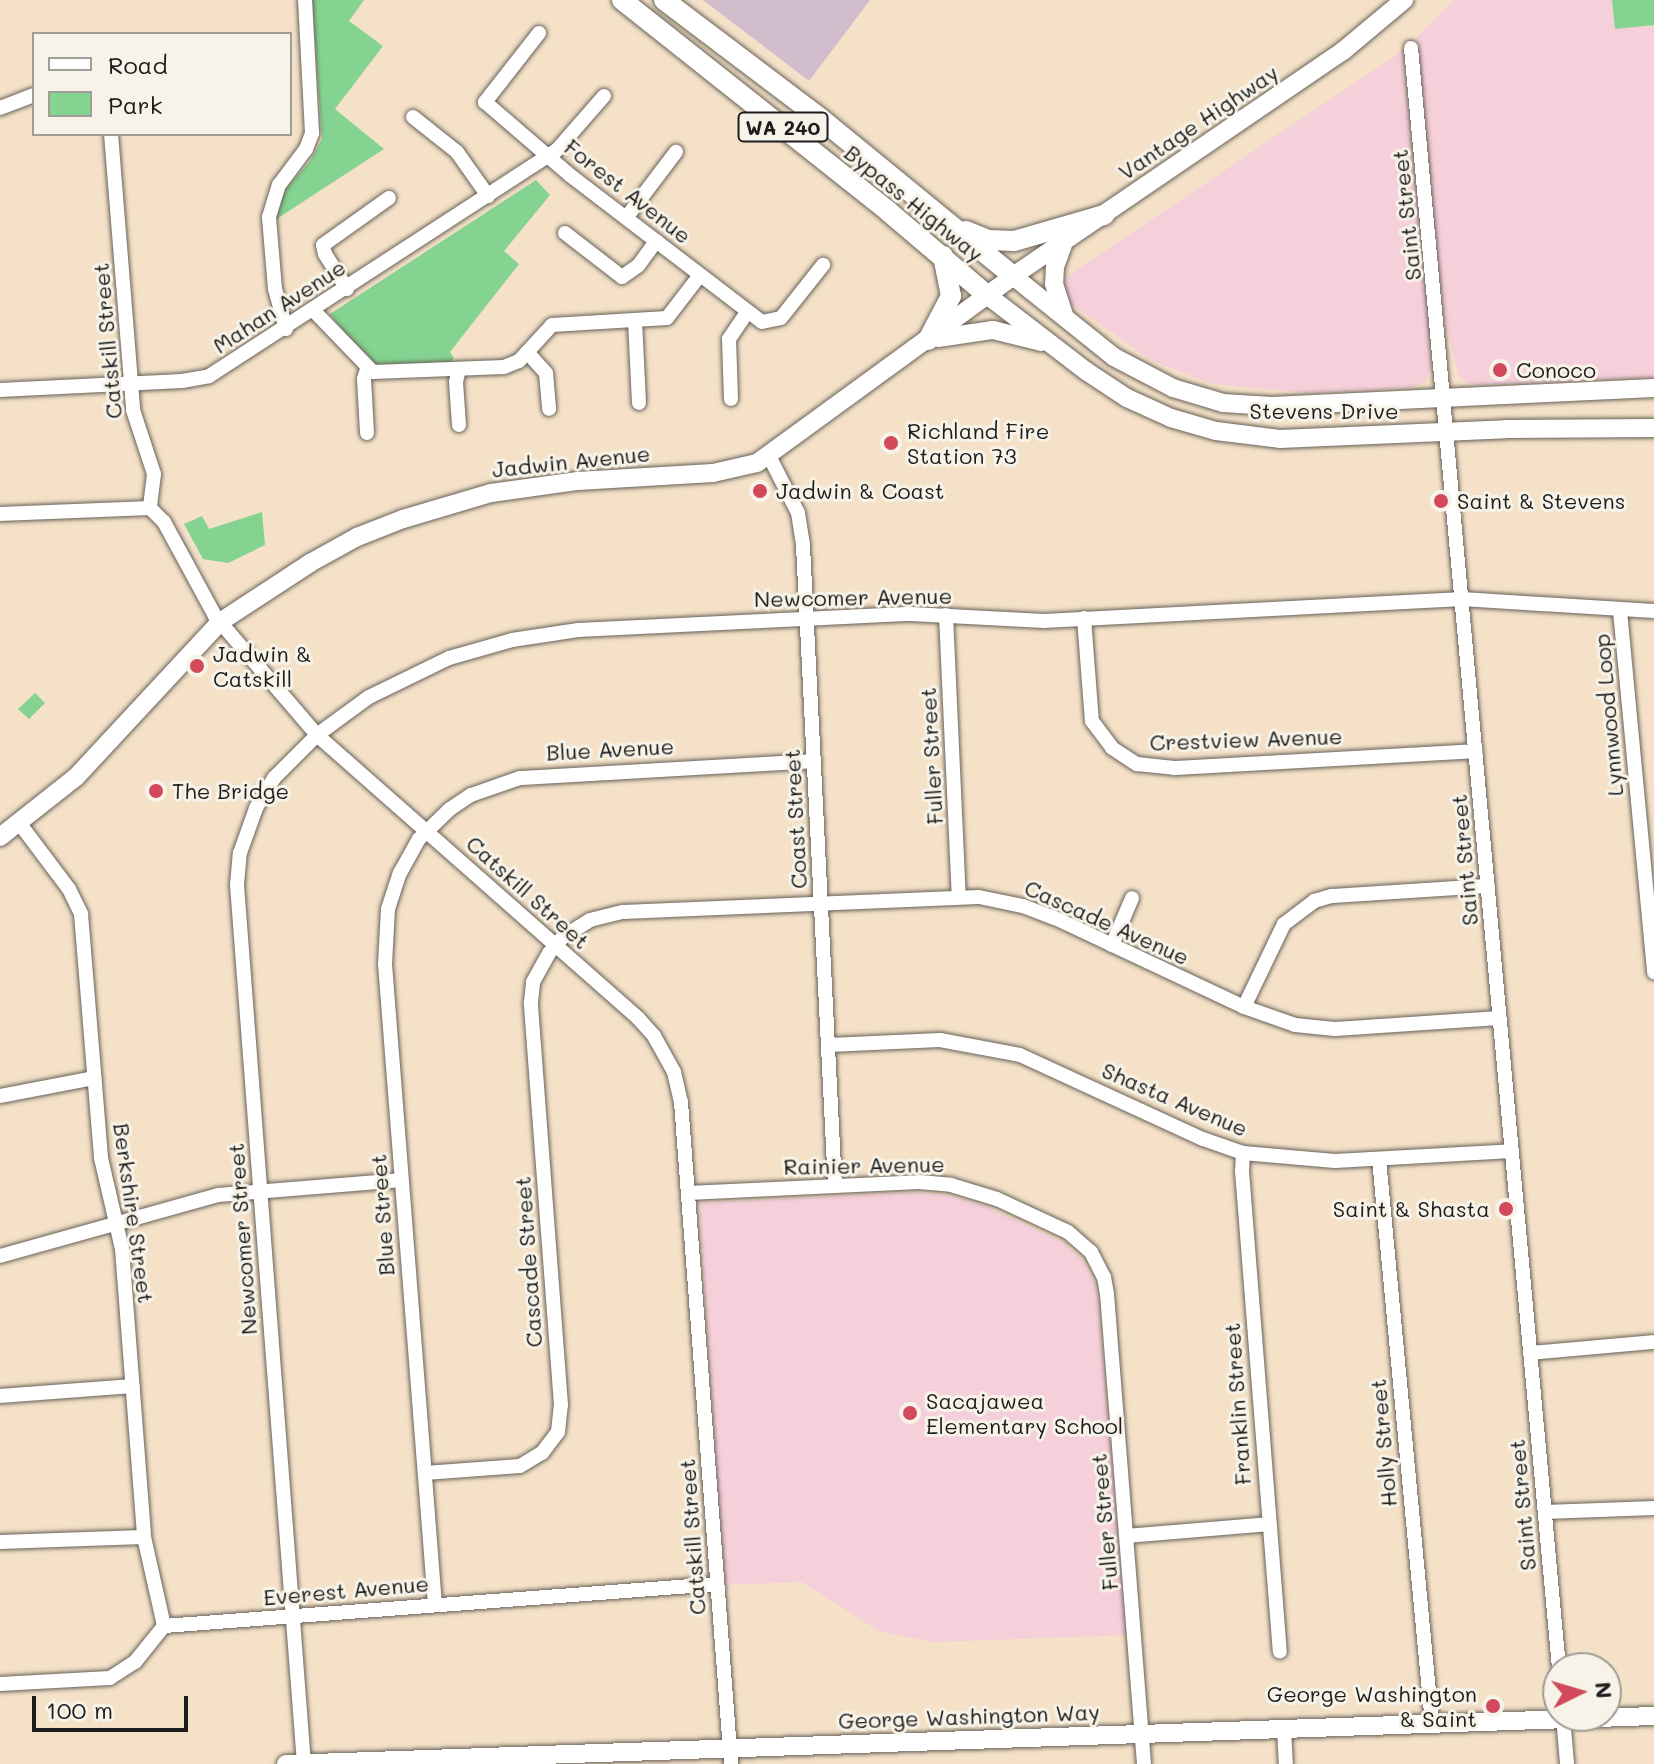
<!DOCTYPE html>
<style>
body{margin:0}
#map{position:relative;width:1654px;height:1764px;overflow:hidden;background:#f4e1c8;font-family:Mali,sans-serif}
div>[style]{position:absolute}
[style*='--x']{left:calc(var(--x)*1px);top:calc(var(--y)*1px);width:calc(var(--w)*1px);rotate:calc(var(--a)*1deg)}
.built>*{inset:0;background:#f5cfd9}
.industrial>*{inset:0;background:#d1bdcb}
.green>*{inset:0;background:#85d391}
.roads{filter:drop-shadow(0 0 2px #686158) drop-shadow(0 0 2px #686158)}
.minor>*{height:14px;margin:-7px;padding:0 7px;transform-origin:7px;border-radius:7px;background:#fff}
.major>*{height:18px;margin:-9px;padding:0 9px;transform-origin:9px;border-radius:9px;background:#fff}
.highway>*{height:20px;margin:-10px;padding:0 10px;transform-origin:10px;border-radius:10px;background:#fff}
.dots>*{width:22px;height:22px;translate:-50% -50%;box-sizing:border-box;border:4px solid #f7f3e8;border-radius:50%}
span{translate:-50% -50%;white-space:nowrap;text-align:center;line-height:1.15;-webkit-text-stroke:6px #f7f3e8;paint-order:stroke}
.shield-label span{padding:2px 6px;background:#f7f3e8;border:2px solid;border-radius:6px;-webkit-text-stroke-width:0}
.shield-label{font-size:20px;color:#1c1c1c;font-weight:700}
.street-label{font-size:22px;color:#1c1c1c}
.poi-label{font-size:22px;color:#1c1c1c}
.left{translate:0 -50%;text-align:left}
.right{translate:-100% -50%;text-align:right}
.legend{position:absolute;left:32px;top:32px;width:260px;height:104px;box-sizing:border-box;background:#f7f3e8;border:2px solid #9f9d96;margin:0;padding:10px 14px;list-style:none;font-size:24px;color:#1c1c1c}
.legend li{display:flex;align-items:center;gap:16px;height:40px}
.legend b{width:40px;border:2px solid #9f9d96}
.north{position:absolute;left:1542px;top:1652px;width:80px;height:80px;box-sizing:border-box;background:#f7f3e8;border:2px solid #9f9d96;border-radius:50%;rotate:85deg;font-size:22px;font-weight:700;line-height:32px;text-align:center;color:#1c1c1c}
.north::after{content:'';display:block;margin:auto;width:28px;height:36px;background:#d1495b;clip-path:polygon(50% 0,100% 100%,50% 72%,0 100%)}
.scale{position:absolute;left:32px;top:1696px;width:156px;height:36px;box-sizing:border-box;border:4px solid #1c1c1c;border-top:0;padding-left:10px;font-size:24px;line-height:28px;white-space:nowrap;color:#1c1c1c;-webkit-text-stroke:6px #f7f3e8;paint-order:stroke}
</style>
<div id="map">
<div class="built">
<div style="clip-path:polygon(1454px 0,1612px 0,1615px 29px,1654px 25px,1654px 377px,1478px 385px,1466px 382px,1458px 374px,1443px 312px,1416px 38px)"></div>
<div style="clip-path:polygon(1402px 51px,1429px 309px,1431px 368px,1426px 381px,1412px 388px,1309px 393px,1212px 384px,1152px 361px,1060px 296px,1058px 285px,1071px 274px)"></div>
<div style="clip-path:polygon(914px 1192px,952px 1196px,985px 1206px,1064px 1243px,1084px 1261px,1097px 1289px,1127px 1635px,932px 1642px,879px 1631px,802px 1582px,724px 1585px,699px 1203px)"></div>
</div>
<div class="industrial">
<div style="clip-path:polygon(703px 0,870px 0,809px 81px)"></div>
</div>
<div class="green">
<div style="clip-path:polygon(312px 0,364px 0,349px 21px,383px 46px,335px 109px,384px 149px,275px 220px,285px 190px,310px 161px,322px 139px)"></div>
<div style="clip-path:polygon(1612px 0,1654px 0,1654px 25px,1615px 29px)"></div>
<div style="clip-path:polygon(536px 180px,550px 195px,504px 251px,519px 264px,450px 352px,454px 358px,451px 362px,372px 366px,330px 314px)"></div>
<div style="clip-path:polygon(262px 512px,265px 545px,228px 563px,203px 559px,184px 524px,202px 516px,209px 529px)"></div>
<div style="clip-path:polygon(35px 693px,45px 703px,29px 719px,18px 709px)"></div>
</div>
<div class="roads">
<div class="minor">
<div style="--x:539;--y:33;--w:88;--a:128"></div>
<div style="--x:485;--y:102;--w:113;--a:40.7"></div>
<div style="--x:571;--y:176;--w:240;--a:37.4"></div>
<div style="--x:762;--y:322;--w:19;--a:-12"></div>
<div style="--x:781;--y:318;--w:68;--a:-51.6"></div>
<div style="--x:1411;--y:48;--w:1627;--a:84.78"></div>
<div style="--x:0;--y:108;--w:36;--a:-21"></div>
<div style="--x:413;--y:117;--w:56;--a:38.5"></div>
<div style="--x:457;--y:152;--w:54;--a:54.8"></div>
<div style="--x:111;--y:134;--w:277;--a:85.4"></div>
<div style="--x:133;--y:410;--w:67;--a:71.8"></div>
<div style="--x:154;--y:474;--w:34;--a:97"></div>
<div style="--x:626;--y:218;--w:83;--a:-52.9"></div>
<div style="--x:565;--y:233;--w:72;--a:37.7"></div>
<div style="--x:622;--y:277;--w:19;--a:-35"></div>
<div style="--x:638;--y:266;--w:31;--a:-54"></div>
<div style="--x:347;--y:289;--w:41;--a:-122.2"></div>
<div style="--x:325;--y:254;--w:9;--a:-103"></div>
<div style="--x:323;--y:245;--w:81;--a:-35.5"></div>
<div style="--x:314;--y:311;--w:85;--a:46"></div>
<div style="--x:373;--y:372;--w:131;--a:-2.2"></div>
<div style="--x:504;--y:367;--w:16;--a:-22"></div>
<div style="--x:519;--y:361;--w:49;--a:-47.5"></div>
<div style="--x:552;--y:325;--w:115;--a:-3.5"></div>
<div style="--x:667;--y:318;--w:54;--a:-52.5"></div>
<div style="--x:635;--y:321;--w:82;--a:87.2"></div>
<div style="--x:286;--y:329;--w:41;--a:-105.4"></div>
<div style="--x:275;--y:289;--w:72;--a:-94.8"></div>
<div style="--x:269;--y:217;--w:34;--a:-73"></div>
<div style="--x:279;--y:185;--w:45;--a:-53.1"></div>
<div style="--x:306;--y:149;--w:17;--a:-69"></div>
<div style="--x:312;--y:133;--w:133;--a:-93"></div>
<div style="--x:527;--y:352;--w:28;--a:48"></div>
<div style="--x:546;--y:373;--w:36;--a:85"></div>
<div style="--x:367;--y:369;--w:10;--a:107"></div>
<div style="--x:364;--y:379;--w:54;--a:86.8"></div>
<div style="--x:0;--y:390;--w:182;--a:-2.8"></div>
<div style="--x:182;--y:381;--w:27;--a:-10"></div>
<div style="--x:209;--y:376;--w:414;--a:-33"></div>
<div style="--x:556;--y:151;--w:73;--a:-48.9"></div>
<div style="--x:731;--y:399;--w:60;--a:-91.9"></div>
<div style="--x:729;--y:339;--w:32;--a:-56"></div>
<div style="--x:459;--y:425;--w:43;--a:-94"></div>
<div style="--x:456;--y:382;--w:13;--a:-77"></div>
<div style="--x:769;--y:456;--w:64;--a:63"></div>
<div style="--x:798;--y:513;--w:33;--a:81"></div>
<div style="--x:803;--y:546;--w:641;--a:87.14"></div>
<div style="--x:150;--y:508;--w:20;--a:45"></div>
<div style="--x:164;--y:522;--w:107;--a:61.5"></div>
<div style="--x:215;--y:616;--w:157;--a:49.4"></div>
<div style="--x:317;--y:735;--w:428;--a:41.4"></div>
<div style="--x:638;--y:1018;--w:24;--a:48"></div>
<div style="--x:654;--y:1036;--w:41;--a:60.9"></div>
<div style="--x:674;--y:1072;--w:31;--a:77"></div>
<div style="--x:681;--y:1102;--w:664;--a:85.68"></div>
<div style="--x:0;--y:514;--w:150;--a:-2.3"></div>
<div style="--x:1620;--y:611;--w:363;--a:84.6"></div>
<div style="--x:946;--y:615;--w:281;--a:87.4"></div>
<div style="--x:1084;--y:618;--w:103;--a:85.6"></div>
<div style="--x:1092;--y:721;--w:34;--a:53"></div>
<div style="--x:1112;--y:748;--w:30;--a:33"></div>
<div style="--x:1137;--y:764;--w:37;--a:6"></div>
<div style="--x:1174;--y:768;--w:302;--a:-3.2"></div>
<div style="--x:20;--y:824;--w:81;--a:53"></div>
<div style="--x:69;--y:889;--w:28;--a:64"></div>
<div style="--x:81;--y:914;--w:245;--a:85.3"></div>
<div style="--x:101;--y:1158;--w:93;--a:77"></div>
<div style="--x:122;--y:1249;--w:289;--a:85.6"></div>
<div style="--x:144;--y:1537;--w:91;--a:77.3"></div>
<div style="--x:1112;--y:945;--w:51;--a:-66.9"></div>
<div style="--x:1244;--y:1007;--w:92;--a:-64.3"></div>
<div style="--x:1284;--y:924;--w:38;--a:-37"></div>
<div style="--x:1314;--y:901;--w:19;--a:-16"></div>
<div style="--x:1332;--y:896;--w:156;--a:-3.7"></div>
<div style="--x:829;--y:1045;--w:111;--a:-2.6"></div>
<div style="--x:940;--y:1040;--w:81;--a:10.6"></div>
<div style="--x:1020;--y:1055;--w:201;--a:24.7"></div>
<div style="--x:1203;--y:1139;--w:42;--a:19.3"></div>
<div style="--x:1243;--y:1153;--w:92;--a:5"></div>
<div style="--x:1335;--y:1161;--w:177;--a:-3.2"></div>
<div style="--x:0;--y:1096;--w:96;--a:-10.8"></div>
<div style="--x:1243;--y:1153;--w:18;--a:93"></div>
<div style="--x:1242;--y:1171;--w:482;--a:85.5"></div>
<div style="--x:1379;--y:1159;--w:567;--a:84.64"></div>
<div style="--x:688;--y:1193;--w:231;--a:-2.7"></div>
<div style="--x:919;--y:1182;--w:32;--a:5"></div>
<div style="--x:951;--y:1185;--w:48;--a:16.9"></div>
<div style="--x:997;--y:1199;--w:78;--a:24.9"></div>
<div style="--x:1068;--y:1232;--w:30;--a:41"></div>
<div style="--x:1091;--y:1252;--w:28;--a:63"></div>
<div style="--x:1104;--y:1277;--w:17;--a:80"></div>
<div style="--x:1107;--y:1294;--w:471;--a:85.5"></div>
<div style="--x:0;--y:1256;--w:227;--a:-15.6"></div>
<div style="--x:219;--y:1195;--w:183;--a:-4.7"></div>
<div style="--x:1530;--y:1353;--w:124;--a:-5.1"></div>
<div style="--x:0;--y:1396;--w:133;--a:-4.3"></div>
<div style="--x:425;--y:1473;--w:95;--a:-4.2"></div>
<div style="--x:520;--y:1466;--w:26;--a:-31"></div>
<div style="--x:542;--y:1453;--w:26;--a:-53"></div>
<div style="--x:558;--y:1432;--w:27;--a:-84"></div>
<div style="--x:561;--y:1405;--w:404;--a:-94.3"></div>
<div style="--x:531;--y:1002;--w:20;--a:-84"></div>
<div style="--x:533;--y:982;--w:33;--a:-61"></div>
<div style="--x:549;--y:953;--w:21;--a:-49"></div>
<div style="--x:563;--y:937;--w:32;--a:-32"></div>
<div style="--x:590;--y:920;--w:34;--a:-14"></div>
<div style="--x:623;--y:912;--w:356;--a:-2.4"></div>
<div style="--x:979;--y:897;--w:45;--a:11.6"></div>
<div style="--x:1023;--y:906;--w:34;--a:21"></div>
<div style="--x:1055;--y:918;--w:209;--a:25.2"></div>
<div style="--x:1244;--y:1007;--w:54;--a:19.4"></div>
<div style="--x:1295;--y:1025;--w:40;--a:5.7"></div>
<div style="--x:1335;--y:1029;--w:165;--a:-3.8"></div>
<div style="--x:1545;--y:1512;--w:109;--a:-2.1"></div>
<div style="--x:1127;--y:1536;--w:143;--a:-4.8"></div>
<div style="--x:0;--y:1542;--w:144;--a:-2"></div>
<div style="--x:435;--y:1605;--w:643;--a:-94.46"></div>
<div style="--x:385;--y:964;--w:55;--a:-86.9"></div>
<div style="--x:388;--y:909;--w:38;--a:-72"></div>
<div style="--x:400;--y:873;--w:39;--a:-61"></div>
<div style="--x:419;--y:839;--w:43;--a:-44.1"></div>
<div style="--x:450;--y:809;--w:25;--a:-34"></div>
<div style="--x:471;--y:795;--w:52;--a:-19.1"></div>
<div style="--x:520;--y:778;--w:294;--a:-3.3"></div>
<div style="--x:0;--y:1684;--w:110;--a:-3.1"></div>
<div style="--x:110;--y:1678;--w:30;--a:-33"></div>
<div style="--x:135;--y:1662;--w:46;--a:-51.1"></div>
<div style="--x:164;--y:1626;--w:555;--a:-4.34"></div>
<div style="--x:1563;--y:1716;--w:48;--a:85.2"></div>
<div style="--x:1284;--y:1729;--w:35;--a:87"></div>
<div style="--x:304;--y:1764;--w:882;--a:-94.36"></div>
<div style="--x:237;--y:885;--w:32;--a:-85"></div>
<div style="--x:240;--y:853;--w:48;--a:-70.4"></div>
<div style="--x:256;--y:808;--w:35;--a:-59"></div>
<div style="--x:274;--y:778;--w:61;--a:-45"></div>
<div style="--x:317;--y:735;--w:64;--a:-36.2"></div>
<div style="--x:369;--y:697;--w:89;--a:-26"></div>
<div style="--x:449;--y:658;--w:66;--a:-15.9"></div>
<div style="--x:512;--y:640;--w:67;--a:-8.6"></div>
<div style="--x:578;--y:630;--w:333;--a:-2.8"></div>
<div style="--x:911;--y:614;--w:133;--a:3"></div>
<div style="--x:1044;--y:621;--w:419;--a:-3"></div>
<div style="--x:1462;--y:599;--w:192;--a:3.6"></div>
</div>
<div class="major">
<div style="--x:1064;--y:242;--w:27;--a:110"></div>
<div style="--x:1055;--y:267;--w:17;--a:93"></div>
<div style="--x:1054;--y:284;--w:35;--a:72"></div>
<div style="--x:1013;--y:276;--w:129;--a:38.7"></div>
<div style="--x:1114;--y:357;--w:67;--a:27.7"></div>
<div style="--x:1173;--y:388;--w:52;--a:16.7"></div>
<div style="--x:1223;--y:403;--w:49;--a:3.5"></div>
<div style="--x:1272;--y:406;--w:382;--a:-2.7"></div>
<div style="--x:987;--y:295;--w:125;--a:37.5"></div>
<div style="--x:1086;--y:371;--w:49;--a:33.4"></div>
<div style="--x:1127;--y:398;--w:48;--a:24.4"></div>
<div style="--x:1171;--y:418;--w:47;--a:16.1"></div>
<div style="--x:1216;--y:431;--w:64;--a:7.1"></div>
<div style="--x:1280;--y:439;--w:226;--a:-2.5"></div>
<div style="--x:1506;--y:429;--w:148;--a:-0.4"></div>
<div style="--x:938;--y:338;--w:56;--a:-8.3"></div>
<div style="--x:993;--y:330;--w:50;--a:13.8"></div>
<div style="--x:0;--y:837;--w:97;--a:-38.3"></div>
<div style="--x:76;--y:777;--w:212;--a:-47.1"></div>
<div style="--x:220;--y:622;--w:108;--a:-33.2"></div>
<div style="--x:310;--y:563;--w:54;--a:-29"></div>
<div style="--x:357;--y:537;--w:49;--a:-21.4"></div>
<div style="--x:403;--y:519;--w:92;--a:-16.5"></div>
<div style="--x:491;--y:493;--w:88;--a:-7.9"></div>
<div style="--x:578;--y:481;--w:135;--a:-3.4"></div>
<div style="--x:713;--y:473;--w:45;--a:-12.8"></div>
<div style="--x:757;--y:463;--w:317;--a:-36.1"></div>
<div style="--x:1013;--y:276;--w:399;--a:-34.3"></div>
<div style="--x:1343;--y:51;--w:80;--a:-39.9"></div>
<div style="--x:286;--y:1764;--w:1369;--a:-2.01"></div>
</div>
<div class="highway">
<div style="--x:622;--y:0;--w:341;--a:38.4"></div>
<div style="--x:889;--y:212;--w:128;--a:40.3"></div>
<div style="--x:664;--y:0;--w:196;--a:37.1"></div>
<div style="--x:820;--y:118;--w:249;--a:39.3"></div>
<div style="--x:966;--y:231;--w:24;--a:22"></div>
<div style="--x:988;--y:240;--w:26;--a:2"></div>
<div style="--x:1014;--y:241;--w:94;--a:-16.1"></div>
<div style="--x:928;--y:340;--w:50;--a:-62.4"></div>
<div style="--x:951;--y:296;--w:41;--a:-101.3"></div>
</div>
</div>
<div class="dots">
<div style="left:1500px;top:370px;background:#d1495b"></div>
<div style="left:891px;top:443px;background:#d1495b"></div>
<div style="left:760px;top:491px;background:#d1495b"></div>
<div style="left:1441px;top:501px;background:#d1495b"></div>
<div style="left:197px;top:666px;background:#d1495b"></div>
<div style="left:156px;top:791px;background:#d1495b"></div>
<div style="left:1506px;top:1209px;background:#d1495b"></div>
<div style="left:910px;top:1413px;background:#d1495b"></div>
<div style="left:1493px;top:1706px;background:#d1495b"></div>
</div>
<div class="shield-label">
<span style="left:783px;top:127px">WA 240</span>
</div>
<div class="street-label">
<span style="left:1198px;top:122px;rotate:-34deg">Vantage Highway</span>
<span style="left:628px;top:191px;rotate:38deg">Forest Avenue</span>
<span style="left:914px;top:203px;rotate:39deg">Bypass Highway</span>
<span style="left:1406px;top:215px;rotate:-96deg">Saint Street</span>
<span style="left:279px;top:306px;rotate:-33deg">Mahan Avenue</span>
<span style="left:107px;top:341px;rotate:-95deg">Catskill Street</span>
<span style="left:1324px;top:411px">Stevens Drive</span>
<span style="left:571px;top:461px;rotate:-6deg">Jadwin Avenue</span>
<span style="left:853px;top:597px;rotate:-1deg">Newcomer Avenue</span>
<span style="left:1608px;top:715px;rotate:-95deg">Lynnwood Loop</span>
<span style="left:1246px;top:739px;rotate:-2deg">Crestview Avenue</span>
<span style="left:610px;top:749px;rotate:-3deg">Blue Avenue</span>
<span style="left:931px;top:756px;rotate:-93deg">Fuller Street</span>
<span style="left:795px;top:819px;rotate:-93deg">Coast Street</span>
<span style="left:1464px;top:860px;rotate:-95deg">Saint Street</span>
<span style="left:528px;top:892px;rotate:42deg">Catskill Street</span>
<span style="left:1107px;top:922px;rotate:24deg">Cascade Avenue</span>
<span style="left:1175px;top:1099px;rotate:23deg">Shasta Avenue</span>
<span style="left:864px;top:1165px;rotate:-1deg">Rainier Avenue</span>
<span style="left:134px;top:1213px;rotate:82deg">Berkshire Street</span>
<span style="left:382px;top:1215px;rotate:-94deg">Blue Street</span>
<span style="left:242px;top:1239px;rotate:-94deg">Newcomer Street</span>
<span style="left:528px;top:1262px;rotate:-94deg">Cascade Street</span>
<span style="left:1237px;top:1404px;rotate:-94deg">Franklin Street</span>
<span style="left:1383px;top:1443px;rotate:-95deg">Holly Street</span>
<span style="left:1522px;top:1505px;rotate:-95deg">Saint Street</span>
<span style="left:1104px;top:1522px;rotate:-95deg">Fuller Street</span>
<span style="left:692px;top:1537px;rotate:-94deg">Catskill Street</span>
<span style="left:346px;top:1590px;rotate:-5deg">Everest Avenue</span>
<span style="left:969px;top:1716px;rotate:-2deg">George Washington Way</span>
</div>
<div class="poi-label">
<span class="left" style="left:1516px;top:370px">Conoco</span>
<span class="left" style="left:907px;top:443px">Richland Fire<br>Station 73</span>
<span class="left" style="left:776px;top:491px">Jadwin &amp; Coast</span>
<span class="left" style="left:1457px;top:501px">Saint &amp; Stevens</span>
<span class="left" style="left:213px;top:666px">Jadwin &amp;<br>Catskill</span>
<span class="left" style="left:172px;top:791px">The Bridge</span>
<span class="right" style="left:1490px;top:1209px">Saint &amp; Shasta</span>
<span class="left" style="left:926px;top:1413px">Sacajawea<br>Elementary School</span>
<span class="right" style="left:1477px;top:1706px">George Washington<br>&amp; Saint</span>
</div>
<ul class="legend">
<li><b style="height:10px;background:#fff"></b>Road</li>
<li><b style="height:22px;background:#85d391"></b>Park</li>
</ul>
<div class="north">N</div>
<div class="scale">100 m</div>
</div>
